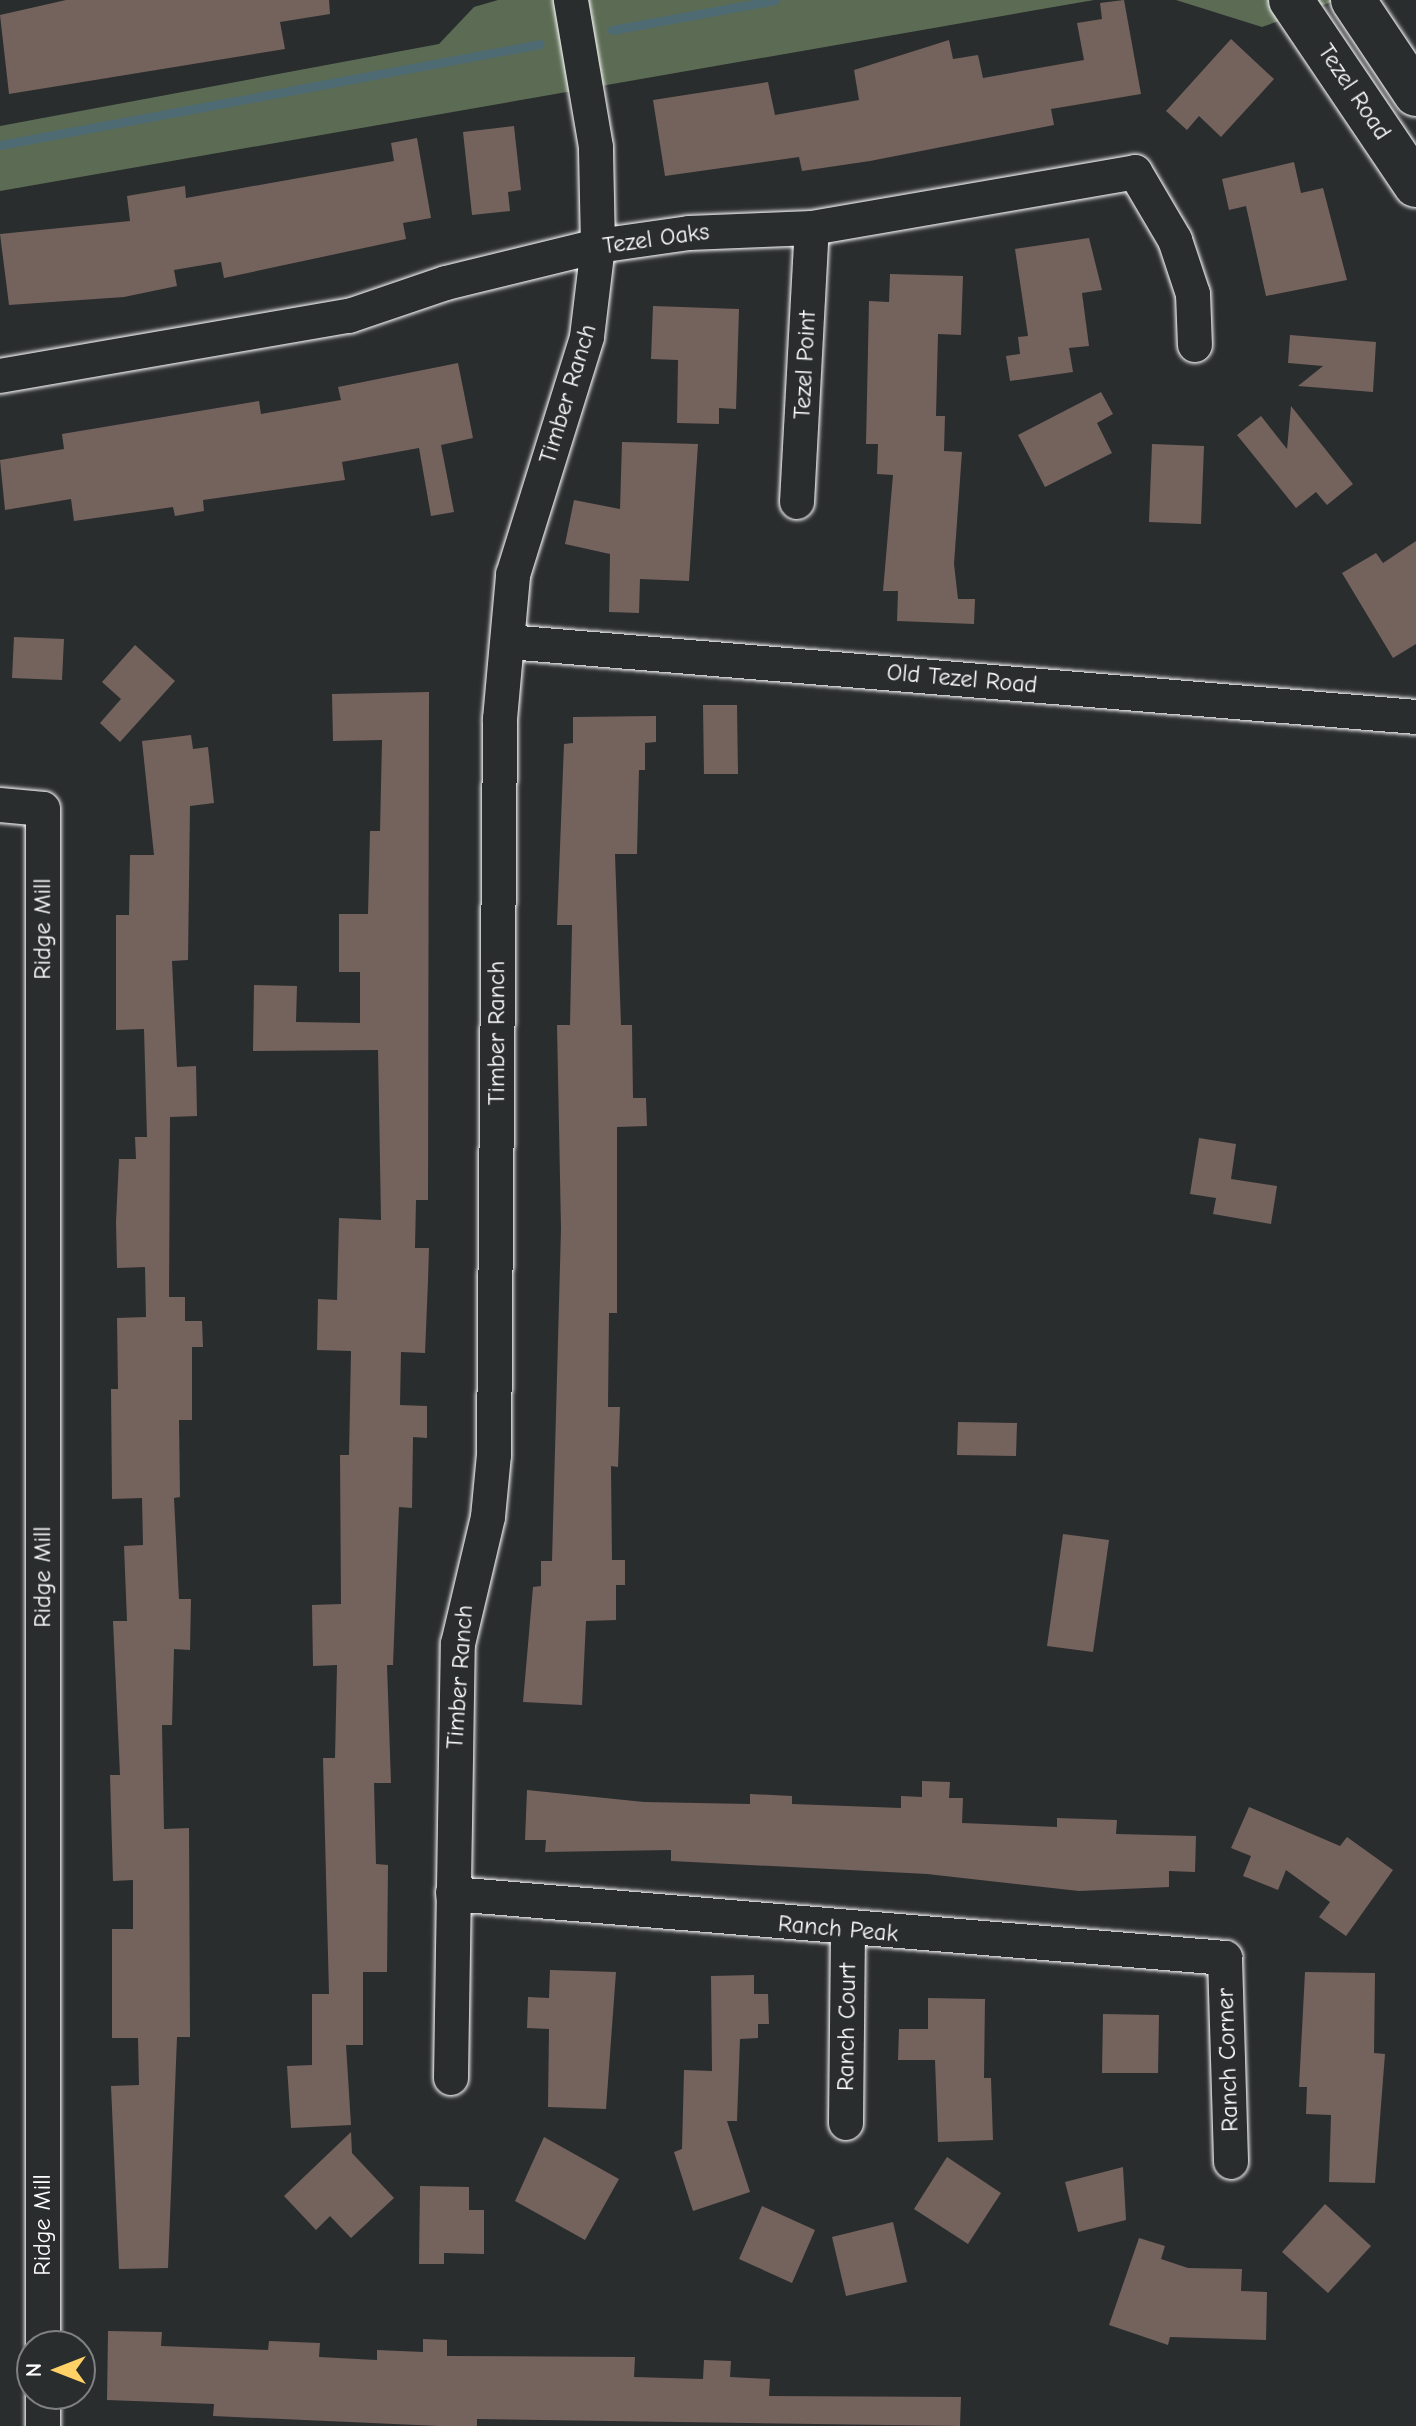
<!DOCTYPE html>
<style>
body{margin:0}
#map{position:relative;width:1416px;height:2426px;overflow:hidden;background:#2a2d2e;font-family:"Comic Neue",sans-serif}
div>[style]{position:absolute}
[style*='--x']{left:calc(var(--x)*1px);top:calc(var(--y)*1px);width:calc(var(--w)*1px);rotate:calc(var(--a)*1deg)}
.green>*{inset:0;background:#5c6c54}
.stream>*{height:9px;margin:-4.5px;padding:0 4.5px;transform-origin:4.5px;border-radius:4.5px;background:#4e6b73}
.building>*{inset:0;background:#74625d}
.roads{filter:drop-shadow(0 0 2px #fff) drop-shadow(0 0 2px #fff)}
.street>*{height:34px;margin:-17px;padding:0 17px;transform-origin:17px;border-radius:17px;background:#2a2d2e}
.secondary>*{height:44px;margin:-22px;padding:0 22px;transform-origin:22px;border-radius:22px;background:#2a2d2e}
span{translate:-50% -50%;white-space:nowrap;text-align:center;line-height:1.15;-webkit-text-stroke:6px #2a2d2e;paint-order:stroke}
.street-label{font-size:24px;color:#fff}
.north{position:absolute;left:16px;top:2330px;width:80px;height:80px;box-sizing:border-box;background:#2a2d2e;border:2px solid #7f8182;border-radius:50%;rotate:270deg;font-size:22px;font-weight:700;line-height:32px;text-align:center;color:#fff}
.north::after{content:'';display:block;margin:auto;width:28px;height:36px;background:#ffd166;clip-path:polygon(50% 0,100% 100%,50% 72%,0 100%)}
</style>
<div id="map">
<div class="green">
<div style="clip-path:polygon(498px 0,1094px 0,0 191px,0 126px,439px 44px,474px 7px)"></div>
<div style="clip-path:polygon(1176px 0,1337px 0,1262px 27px)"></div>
</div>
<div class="stream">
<div style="--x:612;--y:30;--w:166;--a:-10.4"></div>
<div style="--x:0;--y:145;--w:549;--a:-10.59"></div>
</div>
<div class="building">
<div style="clip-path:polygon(66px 0,329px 0,330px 14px,280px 22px,285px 49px,9px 94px,0 15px)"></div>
<div style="clip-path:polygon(1124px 0,1141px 94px,1051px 109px,1054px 125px,870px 161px,802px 171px,799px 157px,665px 176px,653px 100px,768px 82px,775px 115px,859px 100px,854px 70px,949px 40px,953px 59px,978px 55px,983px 78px,1084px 60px,1077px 23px,1102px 19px,1100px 3px)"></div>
<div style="clip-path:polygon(1231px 39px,1274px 79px,1221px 137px,1199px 116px,1187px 130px,1166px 111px)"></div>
<div style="clip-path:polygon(514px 126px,521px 190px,508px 192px,510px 211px,472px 215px,463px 132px)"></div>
<div style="clip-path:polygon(417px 138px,431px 218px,403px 223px,406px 239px,224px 278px,221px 262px,174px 270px,177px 286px,124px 297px,9px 305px,0 234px,130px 221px,127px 196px,185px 186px,186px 198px,394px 161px,391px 143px)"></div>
<div style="clip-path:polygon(1294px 162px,1301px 193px,1323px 188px,1347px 280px,1266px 296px,1246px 206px,1229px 210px,1222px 179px)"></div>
<div style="clip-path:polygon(1089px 238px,1102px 290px,1082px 293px,1089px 346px,1069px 348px,1073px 372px,1010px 381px,1006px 356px,1020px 354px,1018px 337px,1028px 336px,1015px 249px)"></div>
<div style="clip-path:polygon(890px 274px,963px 276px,961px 335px,938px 334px,936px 416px,945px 416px,944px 451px,962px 452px,954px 564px,958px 599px,975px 599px,974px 624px,897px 621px,898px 591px,883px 591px,893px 475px,877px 474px,878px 444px,866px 444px,869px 301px,889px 302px)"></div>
<div style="clip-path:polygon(653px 306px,739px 309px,736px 409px,719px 408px,719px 424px,677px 423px,678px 360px,651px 359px)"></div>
<div style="clip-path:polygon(1290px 335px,1376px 342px,1373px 392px,1298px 386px,1323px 366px,1288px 363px)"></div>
<div style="clip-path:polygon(458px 363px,473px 438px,441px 445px,454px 512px,431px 516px,419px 448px,342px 462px,345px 480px,203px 500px,204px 511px,175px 516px,173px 507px,74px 521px,71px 499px,5px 510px,0 460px,64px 449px,62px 434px,259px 401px,261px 414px,341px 400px,338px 387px)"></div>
<div style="clip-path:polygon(1101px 392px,1113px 414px,1097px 423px,1112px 453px,1045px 487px,1018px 435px)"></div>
<div style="clip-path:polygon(1291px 406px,1353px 484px,1327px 505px,1316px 492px,1296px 508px,1237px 435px,1261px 416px,1287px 449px)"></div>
<div style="clip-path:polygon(622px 442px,698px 444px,689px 581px,640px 579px,639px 613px,609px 612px,610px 554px,565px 544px,574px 500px,620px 509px)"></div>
<div style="clip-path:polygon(1152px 444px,1204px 446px,1201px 524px,1149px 522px)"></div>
<div style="clip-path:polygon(1416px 541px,1416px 644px,1393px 658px,1342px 573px,1376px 553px,1383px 563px)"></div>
<div style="clip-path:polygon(14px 637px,64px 639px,62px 680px,12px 678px)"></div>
<div style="clip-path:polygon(135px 645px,175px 681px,120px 742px,100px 723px,121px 699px,102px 682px)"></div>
<div style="clip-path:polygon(429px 692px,428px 1200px,416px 1200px,415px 1248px,429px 1248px,428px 1281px,425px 1353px,401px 1352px,400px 1405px,427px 1406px,427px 1438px,413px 1437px,412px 1508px,399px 1507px,393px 1665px,387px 1665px,391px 1783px,374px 1783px,376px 1864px,388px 1865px,387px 1972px,363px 1972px,363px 2045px,346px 2045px,351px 2125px,291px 2128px,287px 2066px,312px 2065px,312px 1994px,329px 1994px,323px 1758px,335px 1758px,337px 1665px,313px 1666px,312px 1605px,341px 1604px,340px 1455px,349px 1455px,351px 1351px,317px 1350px,318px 1299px,337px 1300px,339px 1218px,381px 1220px,378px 1050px,253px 1051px,254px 985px,297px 986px,296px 1022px,360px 1023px,360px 972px,339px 972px,339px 914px,368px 914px,370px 831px,380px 831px,382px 740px,333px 741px,332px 694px)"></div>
<div style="clip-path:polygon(703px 705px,737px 705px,738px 774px,704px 774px)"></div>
<div style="clip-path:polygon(656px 716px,656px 742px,645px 743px,645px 770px,639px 770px,637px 854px,615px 854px,621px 1025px,632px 1025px,633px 1098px,646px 1098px,647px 1126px,617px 1127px,617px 1313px,609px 1313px,608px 1407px,620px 1407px,618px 1467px,611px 1466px,612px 1560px,625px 1560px,625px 1585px,616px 1585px,616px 1620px,586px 1621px,582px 1705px,523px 1702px,533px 1587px,541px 1586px,541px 1561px,552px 1561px,561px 1229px,557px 1025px,570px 1025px,572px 925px,557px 925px,564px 744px,573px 743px,573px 717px)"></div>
<div style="clip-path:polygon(191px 735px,193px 749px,208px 747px,214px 803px,190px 806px,188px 960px,172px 961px,177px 1067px,196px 1066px,197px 1116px,170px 1117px,169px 1297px,185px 1297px,185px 1321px,202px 1321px,203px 1347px,192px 1347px,192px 1420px,179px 1420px,180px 1497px,174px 1498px,179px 1599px,191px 1599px,190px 1650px,174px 1649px,172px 1725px,162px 1725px,164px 1829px,189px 1828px,190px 2037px,177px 2037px,168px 2268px,119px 2269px,111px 2086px,139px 2085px,138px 2038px,112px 2038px,112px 1929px,133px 1929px,133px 1880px,113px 1881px,110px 1775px,120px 1775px,113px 1621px,127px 1621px,124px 1546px,143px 1545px,142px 1498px,112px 1499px,111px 1389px,118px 1389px,117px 1318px,146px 1317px,145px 1267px,117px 1268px,116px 1222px,119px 1159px,136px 1159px,135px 1137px,147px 1137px,144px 1029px,116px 1030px,116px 915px,129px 915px,130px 855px,154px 855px,142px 741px)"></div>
<div style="clip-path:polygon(1199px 1138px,1236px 1144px,1231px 1179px,1277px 1186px,1271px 1224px,1213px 1214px,1216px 1198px,1190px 1194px)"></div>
<div style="clip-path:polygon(958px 1422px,1017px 1423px,1016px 1456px,957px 1455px)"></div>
<div style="clip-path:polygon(1063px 1534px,1109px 1540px,1093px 1652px,1047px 1646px)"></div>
<div style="clip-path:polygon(922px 1781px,950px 1782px,949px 1798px,963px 1798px,962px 1823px,1057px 1827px,1057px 1818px,1117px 1820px,1116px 1834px,1196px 1836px,1195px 1872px,1169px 1871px,1169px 1887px,1079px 1891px,927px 1874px,671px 1861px,671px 1850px,545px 1852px,546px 1840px,525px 1840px,527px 1790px,644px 1802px,750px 1804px,750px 1794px,792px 1796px,792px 1804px,901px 1808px,901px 1796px,922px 1797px)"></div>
<div style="clip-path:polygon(1249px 1807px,1340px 1846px,1347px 1837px,1393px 1870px,1346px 1936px,1319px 1917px,1330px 1902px,1286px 1870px,1278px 1890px,1243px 1876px,1251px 1856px,1231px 1848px)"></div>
<div style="clip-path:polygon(550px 1970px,616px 1972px,606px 2109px,548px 2107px,549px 2029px,527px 2028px,528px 1997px,549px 1998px)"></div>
<div style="clip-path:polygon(1305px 1972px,1375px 1973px,1374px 2053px,1385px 2054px,1375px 2183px,1329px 2182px,1331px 2115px,1306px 2114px,1307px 2087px,1299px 2087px)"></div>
<div style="clip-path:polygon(754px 1975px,754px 1994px,768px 1994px,769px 2024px,758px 2024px,758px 2038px,740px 2039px,737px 2121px,727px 2121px,750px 2192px,693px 2211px,674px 2152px,682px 2149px,684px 2070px,712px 2071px,711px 1976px)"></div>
<div style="clip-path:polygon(928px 1998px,985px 1999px,984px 2078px,991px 2078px,993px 2140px,938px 2142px,935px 2060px,898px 2060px,899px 2029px,928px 2029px)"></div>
<div style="clip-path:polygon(1103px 2014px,1159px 2015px,1158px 2073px,1102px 2073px)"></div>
<div style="clip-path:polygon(351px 2132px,352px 2153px,394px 2198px,351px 2238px,330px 2216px,316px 2230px,284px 2196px)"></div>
<div style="clip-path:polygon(544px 2137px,619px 2179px,585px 2240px,515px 2201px)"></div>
<div style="clip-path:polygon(947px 2157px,1001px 2193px,968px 2244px,914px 2209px)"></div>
<div style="clip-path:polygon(1123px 2167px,1126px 2220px,1078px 2232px,1065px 2182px)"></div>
<div style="clip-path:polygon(420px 2186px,469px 2187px,469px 2210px,484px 2210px,484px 2254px,444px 2253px,444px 2264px,419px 2264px)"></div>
<div style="clip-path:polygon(1325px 2204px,1371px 2246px,1328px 2293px,1282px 2252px)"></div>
<div style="clip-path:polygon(762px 2206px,815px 2230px,792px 2283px,739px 2259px)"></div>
<div style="clip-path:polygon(893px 2222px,907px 2282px,846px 2296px,832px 2237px)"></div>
<div style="clip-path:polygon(1139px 2238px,1165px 2246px,1161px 2259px,1188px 2268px,1242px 2269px,1241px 2291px,1267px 2292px,1266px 2340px,1170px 2337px,1168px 2345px,1109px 2325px)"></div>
<div style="clip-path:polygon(108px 2331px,162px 2332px,161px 2346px,268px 2350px,269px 2341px,320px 2343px,319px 2357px,377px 2360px,377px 2350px,423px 2352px,423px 2339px,447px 2340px,447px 2356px,635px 2357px,634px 2377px,703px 2379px,704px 2360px,731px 2361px,730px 2377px,770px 2379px,769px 2396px,961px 2397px,960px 2426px,477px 2419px,477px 2426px,439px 2426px,213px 2416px,214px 2404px,107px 2400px)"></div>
</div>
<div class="roads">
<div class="street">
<div style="--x:0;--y:376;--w:354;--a:-9.8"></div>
<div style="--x:349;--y:316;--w:102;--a:-18.8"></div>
<div style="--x:446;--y:283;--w:156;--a:-13.7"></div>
<div style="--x:598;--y:246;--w:92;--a:-8.1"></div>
<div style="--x:689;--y:233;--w:123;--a:-2.3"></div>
<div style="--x:812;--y:228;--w:328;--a:-9.8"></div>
<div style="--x:1135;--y:172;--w:79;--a:59.5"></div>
<div style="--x:1175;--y:240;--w:57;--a:71.6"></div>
<div style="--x:1193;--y:294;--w:51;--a:87.8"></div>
<div style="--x:797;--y:502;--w:274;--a:-86.9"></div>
<div style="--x:508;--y:642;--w:911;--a:4.72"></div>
<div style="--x:0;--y:805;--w:43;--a:5.3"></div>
<div style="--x:43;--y:809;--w:1537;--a:90"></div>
<div style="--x:453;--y:1894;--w:775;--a:4.74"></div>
<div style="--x:1225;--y:1958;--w:204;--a:88.3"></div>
<div style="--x:451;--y:2078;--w:434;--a:-89.1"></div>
<div style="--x:458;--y:1644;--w:130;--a:-76.7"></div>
<div style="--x:488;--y:1517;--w:62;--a:-84.5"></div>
<div style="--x:494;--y:1455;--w:736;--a:-89.53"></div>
<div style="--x:500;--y:719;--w:145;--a:-84.8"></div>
<div style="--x:513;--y:575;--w:249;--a:-72.7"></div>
<div style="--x:587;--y:337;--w:92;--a:-83.1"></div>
<div style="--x:598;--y:246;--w:99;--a:-91.2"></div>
<div style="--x:596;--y:147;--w:149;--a:-99.7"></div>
<div style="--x:846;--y:2123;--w:192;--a:-89.4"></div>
<div style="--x:43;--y:2394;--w:32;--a:90"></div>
</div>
<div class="secondary">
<div style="--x:1291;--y:0;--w:223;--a:56"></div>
<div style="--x:1353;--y:0;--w:113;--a:56.2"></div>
</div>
</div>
<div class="street-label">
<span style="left:1354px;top:92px;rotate:56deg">Tezel Road</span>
<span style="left:656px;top:239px;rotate:-8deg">Tezel Oaks</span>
<span style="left:805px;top:365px;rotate:-87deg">Tezel Point</span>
<span style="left:568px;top:394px;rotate:-73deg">Timber Ranch</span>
<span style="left:962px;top:679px;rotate:5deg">Old Tezel Road</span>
<span style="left:43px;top:929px;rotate:-90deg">Ridge Mill</span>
<span style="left:497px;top:1033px;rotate:-90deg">Timber Ranch</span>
<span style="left:43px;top:1577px;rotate:-90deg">Ridge Mill</span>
<span style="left:460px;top:1677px;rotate:-86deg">Timber Ranch</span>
<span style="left:838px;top:1929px;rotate:5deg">Ranch Peak</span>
<span style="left:847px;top:2027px;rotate:-89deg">Ranch Court</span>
<span style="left:1228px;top:2060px;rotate:-92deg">Ranch Corner</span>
<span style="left:43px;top:2225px;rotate:-90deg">Ridge Mill</span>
</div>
<div class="north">N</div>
</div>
